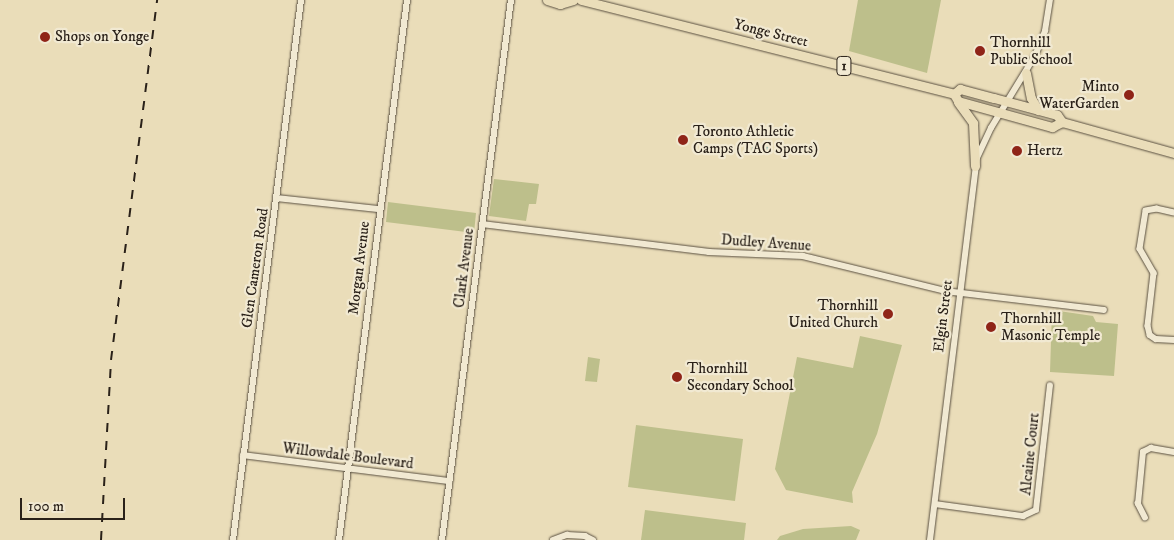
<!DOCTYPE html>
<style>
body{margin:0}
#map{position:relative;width:1174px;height:540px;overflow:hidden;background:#eaddb9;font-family:"IM FELL DW Pica",serif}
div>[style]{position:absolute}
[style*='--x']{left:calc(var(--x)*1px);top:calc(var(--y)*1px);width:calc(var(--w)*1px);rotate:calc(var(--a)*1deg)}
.green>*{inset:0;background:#bdbf8b}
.water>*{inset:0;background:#98bbb3}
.roads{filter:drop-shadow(0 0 1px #5a5041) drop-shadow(0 0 1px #5a5041)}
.minor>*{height:5.5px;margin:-2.75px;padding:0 2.75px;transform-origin:2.75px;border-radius:2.75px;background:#f1e9d2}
.primary>*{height:9px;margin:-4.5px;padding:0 4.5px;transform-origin:4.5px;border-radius:4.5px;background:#eaddb9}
.rail>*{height:2px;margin-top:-1px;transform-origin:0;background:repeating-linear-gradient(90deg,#2a2119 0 9px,transparent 0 18px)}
.dots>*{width:14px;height:14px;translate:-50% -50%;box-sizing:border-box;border:2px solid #f1e9d2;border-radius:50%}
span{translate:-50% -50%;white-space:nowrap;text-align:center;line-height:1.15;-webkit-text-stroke:4.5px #f1e9d2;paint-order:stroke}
.shield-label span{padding:1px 4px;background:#f1e9d2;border:1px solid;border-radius:4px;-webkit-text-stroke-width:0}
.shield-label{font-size:14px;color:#2a2119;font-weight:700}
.street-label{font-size:15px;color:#2a2119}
.poi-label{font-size:15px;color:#2a2119}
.left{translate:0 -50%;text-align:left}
.right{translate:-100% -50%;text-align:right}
.scale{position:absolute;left:20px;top:498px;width:105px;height:22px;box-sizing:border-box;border:2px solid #2a2119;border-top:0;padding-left:6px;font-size:15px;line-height:18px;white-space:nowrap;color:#2a2119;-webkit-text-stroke:4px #f1e9d2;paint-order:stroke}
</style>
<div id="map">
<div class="green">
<div style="clip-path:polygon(858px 0,941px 0,927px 73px,849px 51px)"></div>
<div style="clip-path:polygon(494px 179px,539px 184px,536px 204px,529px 204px,526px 221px,489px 216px)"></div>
<div style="clip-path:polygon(388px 202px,476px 213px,474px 233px,386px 222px)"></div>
<div style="clip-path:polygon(1052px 310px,1093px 316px,1096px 322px,1118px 324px,1114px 376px,1050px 372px)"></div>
<div style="clip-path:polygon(860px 336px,902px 345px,877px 434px,852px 492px,853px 503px,786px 490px,775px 469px,797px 357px,853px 368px)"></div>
<div style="clip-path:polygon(588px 357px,600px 359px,597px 382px,585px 381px)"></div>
<div style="clip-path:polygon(636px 425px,743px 439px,735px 501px,628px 487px)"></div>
<div style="clip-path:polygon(645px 510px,746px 523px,744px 540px,641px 540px)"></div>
<div style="clip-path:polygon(851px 526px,860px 530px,856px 540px,777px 540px,780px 536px,803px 529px)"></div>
</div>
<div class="water">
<div style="clip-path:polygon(752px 145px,769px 147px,769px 154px,751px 153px)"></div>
</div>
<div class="roads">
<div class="minor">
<div style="--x:277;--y:198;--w:103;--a:6.2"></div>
<div style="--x:1174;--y:213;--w:17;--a:-167"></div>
<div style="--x:1157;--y:209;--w:11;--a:170"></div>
<div style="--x:1146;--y:211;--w:38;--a:99"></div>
<div style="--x:1140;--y:249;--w:28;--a:60"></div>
<div style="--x:1154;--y:273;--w:53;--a:96.5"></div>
<div style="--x:1148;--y:326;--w:9;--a:77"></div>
<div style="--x:1150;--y:335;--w:7;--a:34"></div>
<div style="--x:1156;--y:339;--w:18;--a:3"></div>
<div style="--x:482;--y:224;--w:229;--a:7"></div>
<div style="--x:709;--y:252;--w:94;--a:2.4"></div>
<div style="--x:803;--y:256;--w:146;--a:13.8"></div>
<div style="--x:945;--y:291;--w:160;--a:6.8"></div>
<div style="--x:243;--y:455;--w:208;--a:7.2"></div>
<div style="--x:935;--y:504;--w:89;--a:7.8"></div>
<div style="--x:1023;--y:516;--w:14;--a:-25"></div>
<div style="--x:1036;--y:510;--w:125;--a:-83.6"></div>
<div style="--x:1145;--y:518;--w:16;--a:-117"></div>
<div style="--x:1138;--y:504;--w:52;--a:-84.5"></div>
<div style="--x:1143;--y:452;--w:9;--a:-27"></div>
<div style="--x:1151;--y:448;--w:23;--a:10"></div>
<div style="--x:233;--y:540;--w:544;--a:-82.82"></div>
<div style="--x:339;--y:540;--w:544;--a:-82.82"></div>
<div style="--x:442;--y:540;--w:544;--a:-82.72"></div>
<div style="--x:553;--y:540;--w:15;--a:-20"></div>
<div style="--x:567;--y:535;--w:18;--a:3"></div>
<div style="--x:585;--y:536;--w:9;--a:27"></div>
<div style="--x:930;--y:540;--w:385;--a:-83"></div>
<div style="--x:977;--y:158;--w:33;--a:-65"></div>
<div style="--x:991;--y:128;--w:84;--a:-58.6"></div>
<div style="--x:1035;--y:56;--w:27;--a:-68"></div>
<div style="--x:1045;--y:31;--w:31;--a:-81"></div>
</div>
<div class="primary">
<div style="--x:547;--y:0;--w:14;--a:17"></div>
<div style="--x:560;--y:4;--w:14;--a:-17"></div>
<div style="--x:581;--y:0;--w:385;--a:14.1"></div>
<div style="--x:954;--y:94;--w:8;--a:60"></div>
<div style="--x:958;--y:101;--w:98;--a:15.5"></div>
<div style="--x:1052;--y:127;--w:11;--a:-27"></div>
<div style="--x:1026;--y:73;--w:25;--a:79"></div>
<div style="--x:1031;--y:98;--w:14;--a:60"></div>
<div style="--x:954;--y:94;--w:8;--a:-40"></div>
<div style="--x:960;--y:89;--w:35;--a:15"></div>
<div style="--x:994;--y:98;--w:65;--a:15.1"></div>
<div style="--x:1057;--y:115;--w:9;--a:54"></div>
<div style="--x:1062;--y:122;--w:116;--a:15.5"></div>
<div style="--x:958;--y:102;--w:26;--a:54"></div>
<div style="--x:973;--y:123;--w:43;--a:87.3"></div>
</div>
</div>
<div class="rail">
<div style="--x:101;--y:540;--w:180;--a:-86.8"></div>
<div style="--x:111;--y:360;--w:363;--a:-82.7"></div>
</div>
<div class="dots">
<div style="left:45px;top:37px;background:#8f2418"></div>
<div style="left:980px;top:51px;background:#8f2418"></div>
<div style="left:1129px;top:95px;background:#8f2418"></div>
<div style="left:683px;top:140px;background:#8f2418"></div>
<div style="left:1017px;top:151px;background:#8f2418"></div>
<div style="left:888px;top:314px;background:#8f2418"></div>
<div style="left:991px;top:327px;background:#8f2418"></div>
<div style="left:677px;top:377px;background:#8f2418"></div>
</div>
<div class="shield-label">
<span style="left:844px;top:66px">1</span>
</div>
<div class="street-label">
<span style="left:771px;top:33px;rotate:14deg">Yonge Street</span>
<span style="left:766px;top:243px;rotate:4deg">Dudley Avenue</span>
<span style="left:255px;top:268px;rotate:-82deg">Glen Cameron Road</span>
<span style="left:359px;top:268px;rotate:-83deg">Morgan Avenue</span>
<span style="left:464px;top:268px;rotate:-83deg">Clark Avenue</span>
<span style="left:943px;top:316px;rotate:-83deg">Elgin Street</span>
<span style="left:1030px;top:454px;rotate:-84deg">Alcaine Court</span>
<span style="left:348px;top:456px;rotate:7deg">Willowdale Boulevard</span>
</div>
<div class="poi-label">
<span class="left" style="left:55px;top:37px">Shops on Yonge</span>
<span class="left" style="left:990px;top:51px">Thornhill<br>Public School</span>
<span class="right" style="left:1119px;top:95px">Minto<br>WaterGarden</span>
<span class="left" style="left:693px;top:140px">Toronto Athletic<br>Camps (TAC Sports)</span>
<span class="left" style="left:1027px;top:151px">Hertz</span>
<span class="right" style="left:878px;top:314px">Thornhill<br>United Church</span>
<span class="left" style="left:1001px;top:327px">Thornhill<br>Masonic Temple</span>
<span class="left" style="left:687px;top:377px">Thornhill<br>Secondary School</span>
</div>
<div class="scale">100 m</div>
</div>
